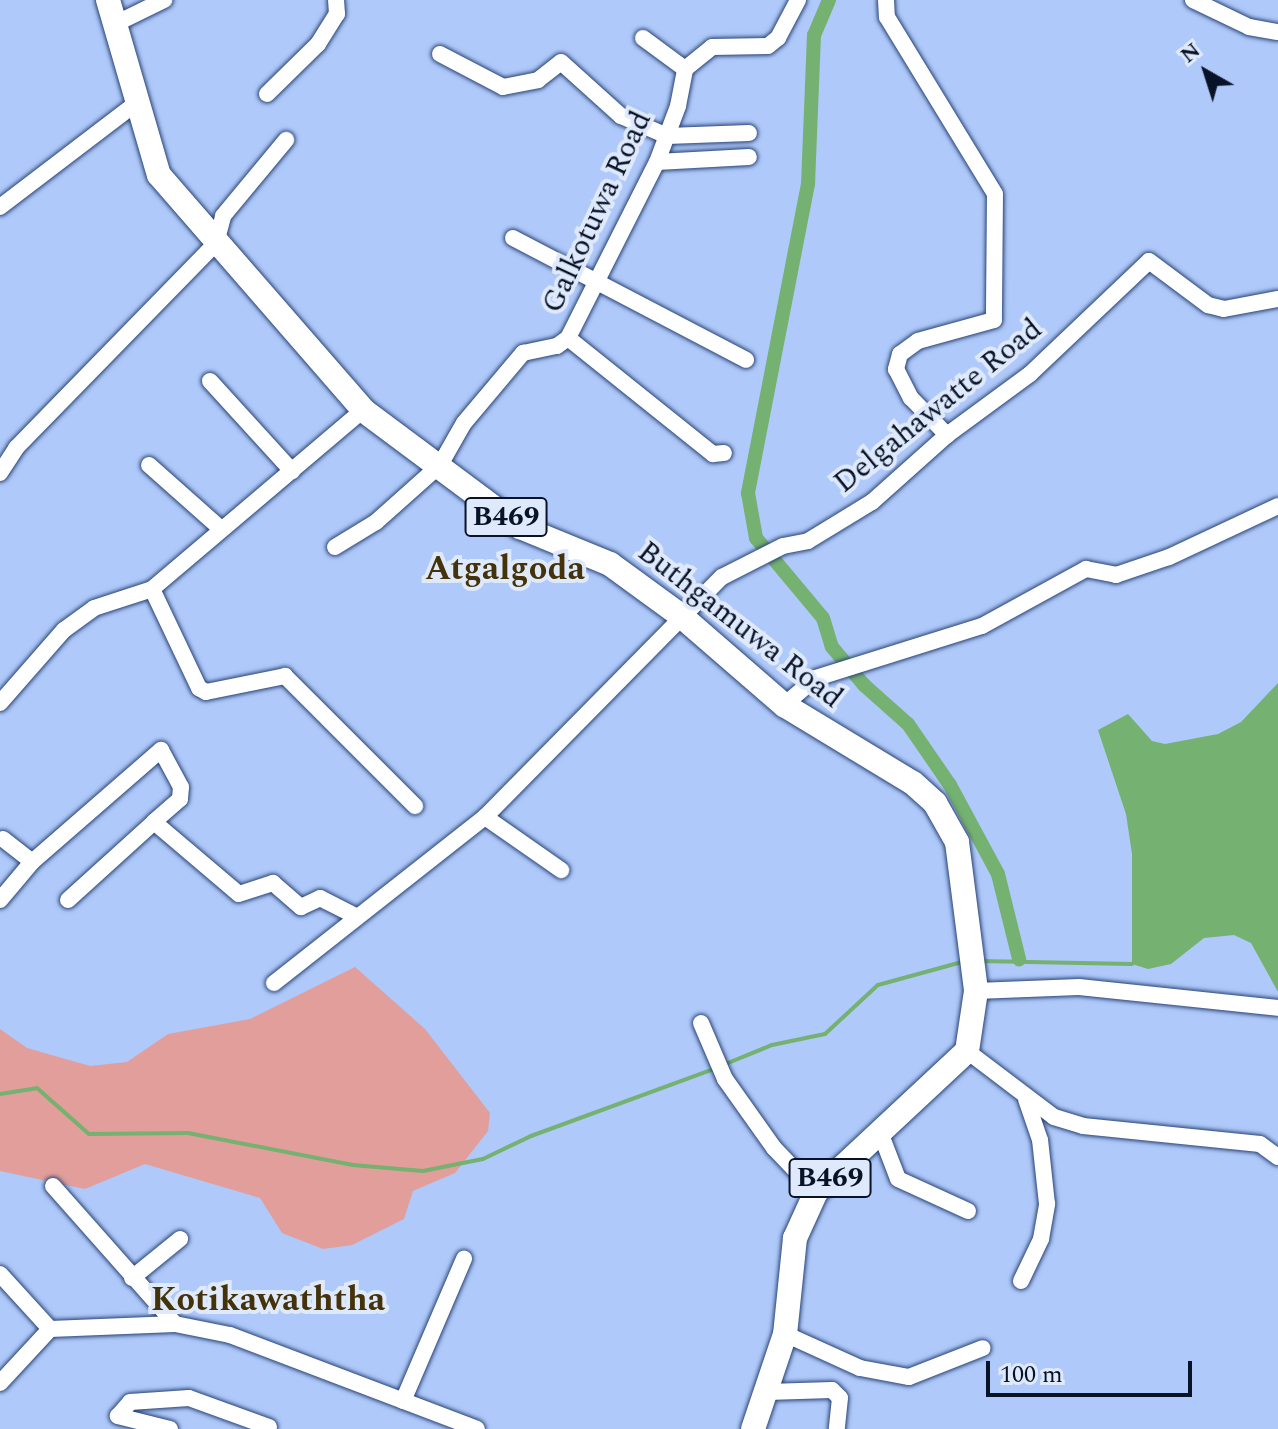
<!DOCTYPE html>
<style>
body{margin:0}
#map{position:relative;width:1278px;height:1429px;overflow:hidden;background:#afc9fa;font-family:Spectral,serif}
div>[style]{position:absolute}
[style*='--x']{left:calc(var(--x)*1px);top:calc(var(--y)*1px);width:calc(var(--w)*1px);rotate:calc(var(--a)*1deg)}
.green>*{inset:0;background:#e19e9a}
.water>*{inset:0;background:#75b170}
.stream>*{height:4px;margin:-2px;padding:0 2px;transform-origin:2px;border-radius:2px;background:#75b170}
.canal>*{height:14px;margin:-7px;padding:0 7px;transform-origin:7px;border-radius:7px;background:#75b170}
.roads{filter:drop-shadow(0 0 2px #284376) drop-shadow(0 0 2px #284376)}
.minor>*{height:16px;margin:-8px;padding:0 8px;transform-origin:8px;border-radius:8px;background:#fff}
.primary>*{height:24px;margin:-12px;padding:0 12px;transform-origin:12px;border-radius:12px;background:#fff}
span{translate:-50% -50%;white-space:nowrap;text-align:center;line-height:1.15;-webkit-text-stroke:8px #dfe9fc;paint-order:stroke}
.shield-label span{padding:2px 6px;background:#dfe9fc;border:2px solid;border-radius:6px;-webkit-text-stroke-width:0}
.shield-label{font-size:28px;color:#081328;font-weight:700}
.street-label{font-size:30px;color:#081328}
.quarter-label{font-size:34px;color:#44320a;font-weight:700}
.north{position:absolute;left:1166px;top:32px;width:80px;height:80px;-webkit-text-stroke:6px #dfe9fc;paint-order:stroke;rotate:321deg;font-size:22px;font-weight:700;line-height:32px;text-align:center;color:#081328}
.north::after{content:'';display:block;margin:auto;width:28px;height:36px;background:#081328;clip-path:polygon(50% 0,100% 100%,50% 72%,0 100%)}
.scale{position:absolute;left:986px;top:1361px;width:206px;height:36px;box-sizing:border-box;border:4px solid #081328;border-top:0;padding-left:10px;font-size:24px;line-height:28px;white-space:nowrap;color:#081328;-webkit-text-stroke:6px #dfe9fc;paint-order:stroke}
</style>
<div id="map">
<div class="green">
<div style="clip-path:polygon(355px 967px,425px 1029px,490px 1113px,488px 1131px,455px 1173px,413px 1191px,404px 1219px,352px 1245px,323px 1249px,282px 1233px,260px 1198px,145px 1164px,85px 1189px,0 1171px,0 1029px,27px 1048px,90px 1066px,127px 1062px,168px 1034px,250px 1019px)"></div>
</div>
<div class="water">
<div style="clip-path:polygon(1278px 683px,1278px 992px,1251px 943px,1234px 935px,1204px 938px,1171px 964px,1148px 969px,1132px 964px,1132px 854px,1126px 814px,1098px 730px,1128px 714px,1152px 741px,1165px 744px,1218px 734px,1241px 722px)"></div>
</div>
<div class="stream">
<div style="--x:979;--y:961;--w:153;--a:1.1"></div>
<div style="--x:723;--y:1065;--w:53;--a:-22.2"></div>
<div style="--x:772;--y:1045;--w:54;--a:-11.7"></div>
<div style="--x:825;--y:1034;--w:72;--a:-42.8"></div>
<div style="--x:878;--y:985;--w:87;--a:-15.3"></div>
<div style="--x:0;--y:1094;--w:37;--a:-9"></div>
<div style="--x:37;--y:1088;--w:69;--a:41.5"></div>
<div style="--x:89;--y:1134;--w:99;--a:-0.6"></div>
<div style="--x:188;--y:1133;--w:168;--a:11"></div>
<div style="--x:353;--y:1165;--w:70;--a:4.9"></div>
<div style="--x:423;--y:1171;--w:61;--a:-11.3"></div>
<div style="--x:483;--y:1159;--w:53;--a:-25.6"></div>
<div style="--x:531;--y:1136;--w:195;--a:-20.1"></div>
</div>
<div class="canal">
<div style="--x:829;--y:0;--w:38;--a:113"></div>
<div style="--x:814;--y:35;--w:149;--a:92.3"></div>
<div style="--x:808;--y:184;--w:315;--a:101"></div>
<div style="--x:748;--y:493;--w:46;--a:79.9"></div>
<div style="--x:756;--y:538;--w:104;--a:50.1"></div>
<div style="--x:823;--y:618;--w:30;--a:73"></div>
<div style="--x:832;--y:647;--w:50;--a:49.9"></div>
<div style="--x:864;--y:685;--w:59;--a:41.6"></div>
<div style="--x:908;--y:724;--w:74;--a:55.5"></div>
<div style="--x:950;--y:785;--w:101;--a:61.7"></div>
<div style="--x:998;--y:874;--w:88;--a:76.1"></div>
</div>
<div class="roads">
<div class="minor">
<div style="--x:886;--y:0;--w:17;--a:87"></div>
<div style="--x:887;--y:17;--w:207;--a:58.6"></div>
<div style="--x:995;--y:194;--w:126;--a:90.5"></div>
<div style="--x:994;--y:320;--w:79;--a:164.6"></div>
<div style="--x:918;--y:341;--w:22;--a:144"></div>
<div style="--x:900;--y:354;--w:16;--a:105"></div>
<div style="--x:896;--y:369;--w:33;--a:63"></div>
<div style="--x:911;--y:398;--w:52;--a:45.8"></div>
<div style="--x:1193;--y:0;--w:62;--a:25.7"></div>
<div style="--x:1249;--y:27;--w:29;--a:10"></div>
<div style="--x:115;--y:24;--w:55;--a:-26.1"></div>
<div style="--x:643;--y:38;--w:52;--a:36.4"></div>
<div style="--x:440;--y:54;--w:71;--a:27.6"></div>
<div style="--x:503;--y:87;--w:36;--a:-11"></div>
<div style="--x:538;--y:80;--w:29;--a:-38"></div>
<div style="--x:561;--y:62;--w:81;--a:42"></div>
<div style="--x:621;--y:116;--w:50;--a:23.5"></div>
<div style="--x:667;--y:136;--w:82;--a:-2.1"></div>
<div style="--x:267;--y:94;--w:71;--a:-44.4"></div>
<div style="--x:318;--y:44;--w:36;--a:-58"></div>
<div style="--x:337;--y:14;--w:14;--a:-94"></div>
<div style="--x:657;--y:162;--w:92;--a:-3.1"></div>
<div style="--x:0;--y:207;--w:175;--a:-37.3"></div>
<div style="--x:513;--y:238;--w:263;--a:27.6"></div>
<div style="--x:568;--y:338;--w:186;--a:38.7"></div>
<div style="--x:713;--y:454;--w:11;--a:-5"></div>
<div style="--x:210;--y:381;--w:122;--a:47.7"></div>
<div style="--x:149;--y:465;--w:96;--a:41.6"></div>
<div style="--x:0;--y:473;--w:30;--a:-57"></div>
<div style="--x:16;--y:448;--w:286;--a:-45.7"></div>
<div style="--x:216;--y:243;--w:28;--a:-75"></div>
<div style="--x:223;--y:216;--w:99;--a:-50.3"></div>
<div style="--x:335;--y:547;--w:48;--a:-31.4"></div>
<div style="--x:376;--y:522;--w:86;--a:-41.7"></div>
<div style="--x:440;--y:465;--w:48;--a:-60.3"></div>
<div style="--x:464;--y:423;--w:92;--a:-49.9"></div>
<div style="--x:523;--y:353;--w:35;--a:-12"></div>
<div style="--x:557;--y:346;--w:14;--a:-36"></div>
<div style="--x:568;--y:338;--w:197;--a:-63.2"></div>
<div style="--x:657;--y:162;--w:60;--a:-69.4"></div>
<div style="--x:678;--y:106;--w:38;--a:-79"></div>
<div style="--x:685;--y:69;--w:35;--a:-39"></div>
<div style="--x:712;--y:47;--w:56;--a:-1"></div>
<div style="--x:768;--y:46;--w:13;--a:-39"></div>
<div style="--x:778;--y:38;--w:43;--a:-62.2"></div>
<div style="--x:152;--y:589;--w:110;--a:64.6"></div>
<div style="--x:199;--y:688;--w:8;--a:30"></div>
<div style="--x:206;--y:692;--w:81;--a:-11.4"></div>
<div style="--x:285;--y:676;--w:184;--a:45"></div>
<div style="--x:0;--y:703;--w:97;--a:-48.8"></div>
<div style="--x:64;--y:630;--w:37;--a:-36"></div>
<div style="--x:94;--y:608;--w:61;--a:-18.1"></div>
<div style="--x:152;--y:589;--w:277;--a:-40.3"></div>
<div style="--x:784;--y:705;--w:42;--a:-40.2"></div>
<div style="--x:816;--y:678;--w:174;--a:-17.4"></div>
<div style="--x:982;--y:626;--w:119;--a:-28.7"></div>
<div style="--x:1086;--y:569;--w:31;--a:11"></div>
<div style="--x:1116;--y:575;--w:56;--a:-18.8"></div>
<div style="--x:1169;--y:557;--w:120;--a:-25.1"></div>
<div style="--x:485;--y:817;--w:93;--a:34.9"></div>
<div style="--x:3;--y:839;--w:37;--a:38"></div>
<div style="--x:0;--y:900;--w:50;--a:-49.9"></div>
<div style="--x:32;--y:862;--w:171;--a:-41"></div>
<div style="--x:161;--y:750;--w:42;--a:61.6"></div>
<div style="--x:181;--y:787;--w:12;--a:95"></div>
<div style="--x:180;--y:799;--w:35;--a:139"></div>
<div style="--x:154;--y:822;--w:111;--a:40.3"></div>
<div style="--x:239;--y:894;--w:36;--a:-18"></div>
<div style="--x:273;--y:883;--w:37;--a:41"></div>
<div style="--x:301;--y:907;--w:21;--a:-25"></div>
<div style="--x:320;--y:898;--w:39;--a:27"></div>
<div style="--x:68;--y:900;--w:116;--a:-42.2"></div>
<div style="--x:274;--y:983;--w:268;--a:-38.2"></div>
<div style="--x:485;--y:817;--w:337;--a:-45.4"></div>
<div style="--x:722;--y:577;--w:68;--a:-26.9"></div>
<div style="--x:783;--y:546;--w:25;--a:-11"></div>
<div style="--x:808;--y:541;--w:75;--a:-31.4"></div>
<div style="--x:872;--y:502;--w:101;--a:-41.8"></div>
<div style="--x:947;--y:435;--w:103;--a:-36.3"></div>
<div style="--x:1030;--y:374;--w:164;--a:-43.5"></div>
<div style="--x:1149;--y:261;--w:74;--a:36.7"></div>
<div style="--x:1208;--y:305;--w:16;--a:14"></div>
<div style="--x:1224;--y:309;--w:55;--a:-10.5"></div>
<div style="--x:976;--y:991;--w:103;--a:-2.2"></div>
<div style="--x:1079;--y:987;--w:200;--a:6"></div>
<div style="--x:701;--y:1023;--w:61;--a:66.8"></div>
<div style="--x:725;--y:1079;--w:85;--a:54.6"></div>
<div style="--x:774;--y:1148;--w:61;--a:46.3"></div>
<div style="--x:967;--y:1051;--w:109;--a:37.2"></div>
<div style="--x:1054;--y:1117;--w:30;--a:17"></div>
<div style="--x:1083;--y:1126;--w:178;--a:5.8"></div>
<div style="--x:1260;--y:1144;--w:22;--a:36"></div>
<div style="--x:880;--y:1132;--w:50;--a:69"></div>
<div style="--x:898;--y:1179;--w:77;--a:24.6"></div>
<div style="--x:53;--y:1186;--w:184;--a:48.5"></div>
<div style="--x:0;--y:1274;--w:74;--a:47.7"></div>
<div style="--x:132;--y:1278;--w:62;--a:-39.1"></div>
<div style="--x:1021;--y:1281;--w:47;--a:-64.5"></div>
<div style="--x:1041;--y:1239;--w:36;--a:-80"></div>
<div style="--x:1047;--y:1204;--w:64;--a:-96.2"></div>
<div style="--x:1040;--y:1140;--w:43;--a:-108.9"></div>
<div style="--x:785;--y:1334;--w:82;--a:24.4"></div>
<div style="--x:860;--y:1368;--w:50;--a:10.4"></div>
<div style="--x:909;--y:1377;--w:79;--a:-21.4"></div>
<div style="--x:0;--y:1383;--w:74;--a:-47.2"></div>
<div style="--x:50;--y:1329;--w:125;--a:-2.3"></div>
<div style="--x:175;--y:1324;--w:56;--a:11.3"></div>
<div style="--x:230;--y:1335;--w:264;--a:20.8"></div>
<div style="--x:767;--y:1392;--w:65;--a:-1.8"></div>
<div style="--x:832;--y:1390;--w:11;--a:45"></div>
<div style="--x:840;--y:1398;--w:31;--a:96"></div>
<div style="--x:403;--y:1401;--w:155;--a:-66.8"></div>
<div style="--x:170;--y:1429;--w:54;--a:-166"></div>
<div style="--x:118;--y:1416;--w:18;--a:-49"></div>
<div style="--x:130;--y:1402;--w:59;--a:-3.9"></div>
<div style="--x:189;--y:1398;--w:85;--a:19.9"></div>
</div>
<div class="primary">
<div style="--x:108;--y:0;--w:182;--a:73.8"></div>
<div style="--x:159;--y:175;--w:311;--a:49"></div>
<div style="--x:363;--y:410;--w:196;--a:36.7"></div>
<div style="--x:520;--y:527;--w:97;--a:22.3"></div>
<div style="--x:610;--y:564;--w:87;--a:36.1"></div>
<div style="--x:680;--y:615;--w:138;--a:40.9"></div>
<div style="--x:784;--y:705;--w:151;--a:31.2"></div>
<div style="--x:913;--y:783;--w:30;--a:42"></div>
<div style="--x:935;--y:803;--w:45;--a:60.6"></div>
<div style="--x:957;--y:842;--w:150;--a:82.7"></div>
<div style="--x:976;--y:991;--w:61;--a:98.5"></div>
<div style="--x:967;--y:1051;--w:207;--a:137"></div>
<div style="--x:816;--y:1192;--w:51;--a:114.5"></div>
<div style="--x:795;--y:1238;--w:97;--a:95.9"></div>
<div style="--x:785;--y:1334;--w:100;--a:108.6"></div>
</div>
</div>
<div class="shield-label">
<span style="left:506px;top:517px">B469</span>
<span style="left:830px;top:1178px">B469</span>
</div>
<div class="street-label">
<span style="left:597px;top:212px;rotate:-65deg">Galkotuwa Road</span>
<span style="left:938px;top:406px;rotate:-39deg">Delgahawatte Road</span>
<span style="left:740px;top:625px;rotate:38deg">Buthgamuwa Road</span>
</div>
<div class="quarter-label">
<span style="left:505px;top:570px">Atgalgoda</span>
<span style="left:268px;top:1301px">Kotikawaththa</span>
</div>
<div class="north">N</div>
<div class="scale">100 m</div>
</div>
